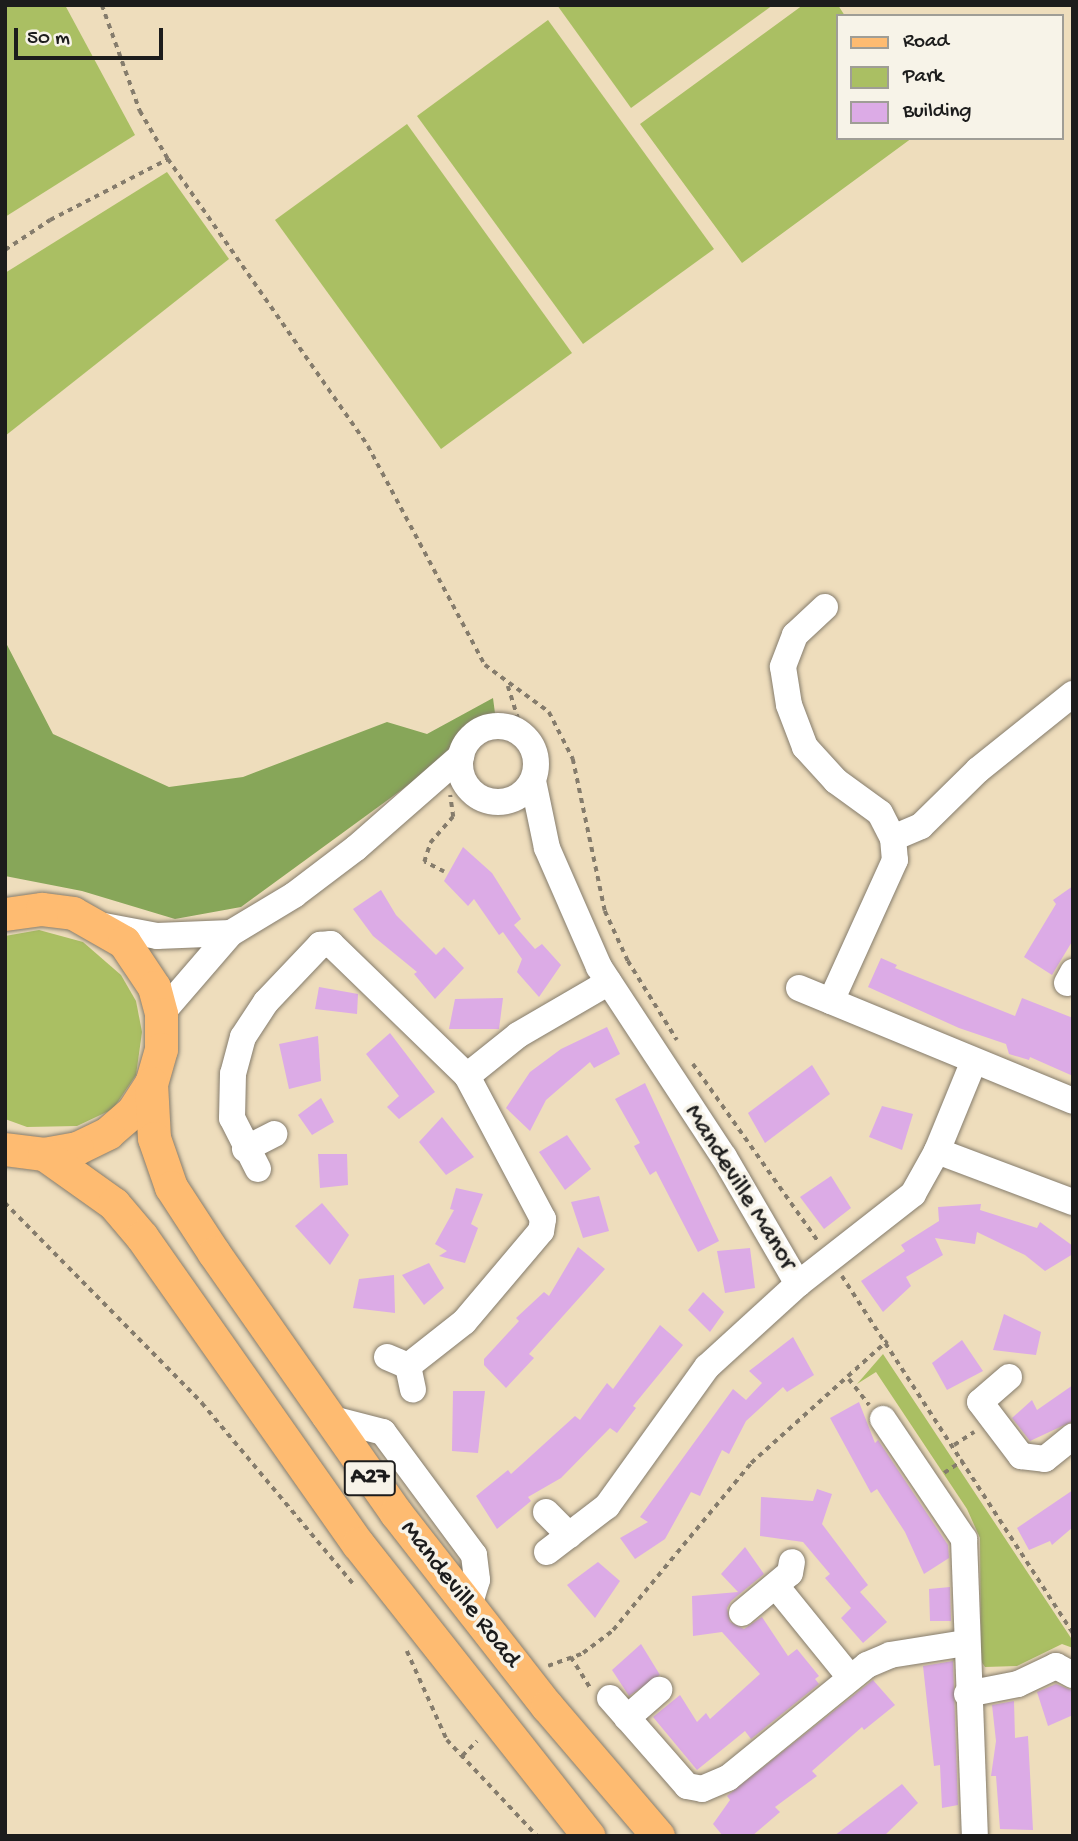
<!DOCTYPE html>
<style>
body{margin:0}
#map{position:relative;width:1078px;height:1841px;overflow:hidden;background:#eeddbc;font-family:"Gochi Hand",sans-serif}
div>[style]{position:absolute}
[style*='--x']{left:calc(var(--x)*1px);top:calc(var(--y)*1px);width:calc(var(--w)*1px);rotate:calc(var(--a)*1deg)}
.green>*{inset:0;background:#aabf63}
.forest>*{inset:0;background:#87a659}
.building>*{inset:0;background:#dcabe6}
.path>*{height:3.5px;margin-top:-1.75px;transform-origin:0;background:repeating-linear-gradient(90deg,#857c6c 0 5px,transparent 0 10px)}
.roads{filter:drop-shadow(0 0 2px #857c6c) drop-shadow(0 0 2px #857c6c)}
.minor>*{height:26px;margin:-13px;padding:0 13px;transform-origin:13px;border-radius:13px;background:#fff}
.minor>.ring{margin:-13px;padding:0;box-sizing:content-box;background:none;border:26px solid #fff;border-radius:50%}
.major>*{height:33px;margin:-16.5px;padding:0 16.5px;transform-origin:16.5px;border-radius:16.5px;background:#febb71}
span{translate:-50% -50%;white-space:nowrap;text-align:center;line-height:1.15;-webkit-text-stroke:7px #f7f3e8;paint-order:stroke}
.shield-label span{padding:2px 5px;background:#f7f3e8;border:2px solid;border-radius:5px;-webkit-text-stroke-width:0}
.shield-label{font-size:24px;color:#1c1c1c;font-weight:700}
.street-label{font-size:26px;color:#1c1c1c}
.frame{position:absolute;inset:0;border:7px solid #1c1c1c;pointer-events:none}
.legend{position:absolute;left:836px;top:14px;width:228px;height:126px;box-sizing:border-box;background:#f7f3e8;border:2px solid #9f9d96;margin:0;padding:9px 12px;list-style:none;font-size:21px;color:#1c1c1c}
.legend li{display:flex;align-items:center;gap:14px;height:35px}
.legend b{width:35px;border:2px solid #9f9d96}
.scale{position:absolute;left:14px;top:28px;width:149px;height:32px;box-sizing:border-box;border:4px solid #1c1c1c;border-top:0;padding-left:9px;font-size:21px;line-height:24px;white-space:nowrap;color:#1c1c1c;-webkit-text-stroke:5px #f7f3e8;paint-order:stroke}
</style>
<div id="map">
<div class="green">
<div style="clip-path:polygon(5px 5px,65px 5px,135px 135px,5px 217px)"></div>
<div style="clip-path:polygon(557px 5px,773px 5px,631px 108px)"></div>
<div style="clip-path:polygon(803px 5px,838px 5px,845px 16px,838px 16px,838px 138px,912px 138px,742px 263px,640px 124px)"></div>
<div style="clip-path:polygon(548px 20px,714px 249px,583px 344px,417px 116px)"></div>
<div style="clip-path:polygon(407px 124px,572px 353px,441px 449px,275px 220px)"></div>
<div style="clip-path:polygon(167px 172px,229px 259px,5px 436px,5px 273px)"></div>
<div style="clip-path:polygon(39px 930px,83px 942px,121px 975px,136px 1001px,142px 1032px,136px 1075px,113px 1109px,77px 1126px,27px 1127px,5px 1119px,5px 936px)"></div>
<div style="clip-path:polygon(883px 1354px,1073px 1641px,1073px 1648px,1062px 1644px,1017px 1666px,985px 1667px,981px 1661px,980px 1538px,967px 1509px,876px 1372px,857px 1384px)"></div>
</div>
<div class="forest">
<div style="clip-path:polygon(5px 641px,53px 734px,169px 787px,243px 777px,387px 722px,427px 734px,493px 698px,496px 721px,241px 907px,175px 919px,82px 891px,5px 876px)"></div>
</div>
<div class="building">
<div style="clip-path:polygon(463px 847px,492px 873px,521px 919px,514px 925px,535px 949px,542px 944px,561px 965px,539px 997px,517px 972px,522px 959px,503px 932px,499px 935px,474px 899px,468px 906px,444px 881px)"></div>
<div style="clip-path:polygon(1073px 886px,1073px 940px,1052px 975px,1024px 957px,1056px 904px,1053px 900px)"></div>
<div style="clip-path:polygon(381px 890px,396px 915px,436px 955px,444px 947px,464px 968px,435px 999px,414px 974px,417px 972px,373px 936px,353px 909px)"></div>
<div style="clip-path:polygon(881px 958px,897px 965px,895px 968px,1015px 1016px,1022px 998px,1073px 1018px,1073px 1076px,1030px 1057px,1029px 1060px,1009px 1054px,1006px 1044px,959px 1028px,868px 987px)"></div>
<div style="clip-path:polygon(319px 987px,358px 994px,357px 1014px,315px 1009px)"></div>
<div style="clip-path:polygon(503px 998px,499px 1029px,449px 1029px,455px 999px)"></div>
<div style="clip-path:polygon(607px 1027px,620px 1054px,594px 1068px,590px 1062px,546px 1100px,530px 1131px,506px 1108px,530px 1072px,561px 1049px)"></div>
<div style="clip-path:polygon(390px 1033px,435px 1092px,399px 1119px,387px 1107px,399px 1096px,366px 1054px)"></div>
<div style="clip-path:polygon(318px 1036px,321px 1081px,289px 1089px,279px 1044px)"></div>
<div style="clip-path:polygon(812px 1065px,830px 1094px,765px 1143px,748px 1113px)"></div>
<div style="clip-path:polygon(645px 1083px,719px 1241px,698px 1252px,656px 1171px,650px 1175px,634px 1146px,640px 1143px,615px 1099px)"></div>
<div style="clip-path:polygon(321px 1098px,334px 1122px,312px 1135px,298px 1115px)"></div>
<div style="clip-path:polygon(882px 1106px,913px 1114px,902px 1150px,869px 1137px)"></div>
<div style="clip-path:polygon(442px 1117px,474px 1157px,446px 1175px,419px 1142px)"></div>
<div style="clip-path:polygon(567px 1135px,591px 1169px,565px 1190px,539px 1152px)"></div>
<div style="clip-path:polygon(318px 1154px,347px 1154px,348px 1185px,320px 1188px)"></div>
<div style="clip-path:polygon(831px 1176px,851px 1208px,824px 1229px,800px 1197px)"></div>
<div style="clip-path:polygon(456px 1188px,483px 1194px,471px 1224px,478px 1228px,465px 1263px,439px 1256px,447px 1251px,435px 1244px,454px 1210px,450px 1209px)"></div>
<div style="clip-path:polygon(599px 1196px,609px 1231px,583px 1238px,571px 1202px)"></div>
<div style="clip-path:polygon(322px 1203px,349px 1235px,330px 1265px,295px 1226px)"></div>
<div style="clip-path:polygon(981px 1204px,980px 1210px,1037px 1228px,1040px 1222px,1073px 1246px,1073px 1254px,1045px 1271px,1025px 1255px,977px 1232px,975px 1244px,935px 1238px,943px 1255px,906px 1277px,911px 1286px,883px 1312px,861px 1281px,905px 1251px,901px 1245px,939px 1221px,938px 1207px)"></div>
<div style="clip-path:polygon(578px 1247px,605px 1269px,529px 1354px,534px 1358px,506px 1388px,484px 1365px,484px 1359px,519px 1321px,516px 1318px,544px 1292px,549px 1296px)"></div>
<div style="clip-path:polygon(750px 1248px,755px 1288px,725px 1293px,717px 1251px)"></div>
<div style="clip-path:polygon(429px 1263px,444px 1288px,424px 1305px,402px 1275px)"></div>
<div style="clip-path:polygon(394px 1275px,395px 1313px,353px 1308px,359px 1279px)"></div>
<div style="clip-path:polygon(703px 1292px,724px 1312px,710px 1332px,688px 1310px)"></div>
<div style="clip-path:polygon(1004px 1314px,1041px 1332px,1036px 1355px,993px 1350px)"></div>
<div style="clip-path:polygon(660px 1325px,683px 1345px,633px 1406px,636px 1408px,617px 1433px,610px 1428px,561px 1478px,528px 1497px,531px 1501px,497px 1529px,476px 1496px,508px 1470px,511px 1474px,575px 1416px,580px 1420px,607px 1383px,613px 1389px)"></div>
<div style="clip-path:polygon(793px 1337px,814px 1375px,787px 1392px,783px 1387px,746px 1421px,729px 1454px,722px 1450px,700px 1496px,691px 1492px,665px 1539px,635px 1559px,620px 1538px,648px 1522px,640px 1517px,733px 1389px,746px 1400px,762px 1383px,749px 1371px)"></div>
<div style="clip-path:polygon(962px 1340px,983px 1371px,947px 1390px,932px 1363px)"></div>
<div style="clip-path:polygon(1073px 1385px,1073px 1421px,1030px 1441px,1012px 1418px,1032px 1400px,1037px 1410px)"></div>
<div style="clip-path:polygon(453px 1391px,485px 1391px,478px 1453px,452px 1451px)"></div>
<div style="clip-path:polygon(859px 1402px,875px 1443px,878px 1440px,948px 1545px,949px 1558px,924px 1574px,905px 1532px,877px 1489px,871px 1493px,830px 1418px)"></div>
<div style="clip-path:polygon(817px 1489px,832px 1494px,822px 1524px,868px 1585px,860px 1592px,887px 1622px,863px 1643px,841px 1618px,851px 1608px,825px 1578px,830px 1574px,803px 1542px,760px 1536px,761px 1497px,813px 1501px)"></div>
<div style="clip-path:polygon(1073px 1490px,1073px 1527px,1052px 1545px,1050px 1541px,1029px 1550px,1017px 1528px)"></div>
<div style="clip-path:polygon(745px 1547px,764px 1574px,731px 1601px,727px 1608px,730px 1622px,744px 1629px,762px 1617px,788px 1656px,797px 1649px,819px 1676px,815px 1679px,819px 1684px,751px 1739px,745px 1731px,697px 1770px,653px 1717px,680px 1695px,697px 1722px,706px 1713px,710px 1719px,760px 1674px,722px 1632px,693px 1636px,692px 1596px,738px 1592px,721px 1574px)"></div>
<div style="clip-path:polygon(598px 1562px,620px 1581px,595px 1618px,567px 1585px)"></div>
<div style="clip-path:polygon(950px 1587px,951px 1621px,930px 1621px,929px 1589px)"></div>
<div style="clip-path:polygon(641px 1644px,660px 1675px,629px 1696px,612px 1670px)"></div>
<div style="clip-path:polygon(953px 1661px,958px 1805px,942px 1808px,940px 1765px,934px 1766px,923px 1666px)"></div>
<div style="clip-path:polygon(873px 1680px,895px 1705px,864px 1730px,862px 1727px,812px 1771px,817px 1776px,775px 1807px,780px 1812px,752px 1836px,723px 1836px,713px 1824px,730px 1800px,727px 1796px)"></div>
<div style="clip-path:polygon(1056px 1684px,1071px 1690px,1073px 1715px,1048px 1726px,1037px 1692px)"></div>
<div style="clip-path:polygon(1014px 1701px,1015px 1738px,1028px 1736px,1033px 1830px,1000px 1829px,996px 1776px,991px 1776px,996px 1741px,992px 1705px)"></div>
<div style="clip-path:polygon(902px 1784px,918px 1803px,884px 1836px,834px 1836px)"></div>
</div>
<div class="path">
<div style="--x:102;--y:5;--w:113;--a:70.3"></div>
<div style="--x:140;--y:111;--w:56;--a:59.7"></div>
<div style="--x:168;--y:159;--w:350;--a:55.1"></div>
<div style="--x:368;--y:446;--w:248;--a:61.9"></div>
<div style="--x:485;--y:665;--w:79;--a:36.3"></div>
<div style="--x:549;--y:712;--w:53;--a:62.9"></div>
<div style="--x:573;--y:759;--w:155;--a:78.1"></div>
<div style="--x:605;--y:911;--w:55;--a:65.3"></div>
<div style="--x:628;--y:961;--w:93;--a:58.2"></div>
<div style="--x:5;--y:250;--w:54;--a:-33.7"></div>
<div style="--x:50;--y:220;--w:133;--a:-27.3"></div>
<div style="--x:508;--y:686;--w:50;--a:72.6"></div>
<div style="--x:444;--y:872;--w:22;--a:-153"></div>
<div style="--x:424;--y:862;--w:20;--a:-72"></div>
<div style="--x:430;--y:843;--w:35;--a:-49"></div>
<div style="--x:453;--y:817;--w:22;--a:-98"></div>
<div style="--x:693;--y:1064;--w:217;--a:54.8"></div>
<div style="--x:5;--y:1203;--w:281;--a:45.4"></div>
<div style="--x:202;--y:1403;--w:237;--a:50.1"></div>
<div style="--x:842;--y:1276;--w:425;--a:57.1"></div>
<div style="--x:849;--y:1379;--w:33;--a:52"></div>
<div style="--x:954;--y:1445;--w:24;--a:-33"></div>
<div style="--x:944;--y:1473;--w:23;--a:-34"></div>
<div style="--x:407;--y:1651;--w:98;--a:65.8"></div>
<div style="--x:447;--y:1740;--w:132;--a:46.8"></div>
<div style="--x:571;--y:1657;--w:38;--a:58"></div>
<div style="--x:548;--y:1666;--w:37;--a:-20"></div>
<div style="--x:583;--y:1653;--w:38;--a:-37"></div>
<div style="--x:613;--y:1630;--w:217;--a:-50.4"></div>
<div style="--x:751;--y:1463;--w:183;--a:-41.9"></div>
<div style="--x:462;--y:1756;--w:21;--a:-45"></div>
</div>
<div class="roads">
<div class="minor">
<div style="--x:825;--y:607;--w:41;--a:137"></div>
<div style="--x:795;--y:635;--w:34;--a:111"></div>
<div style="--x:783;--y:667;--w:38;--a:81"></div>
<div style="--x:789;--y:705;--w:45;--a:69.1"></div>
<div style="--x:805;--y:747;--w:46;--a:47.6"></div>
<div style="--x:836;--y:781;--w:54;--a:36"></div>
<div style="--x:880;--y:813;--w:28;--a:63"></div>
<div style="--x:893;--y:838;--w:22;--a:85"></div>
<div style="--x:895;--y:860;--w:155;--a:114.4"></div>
<div class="ring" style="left:460px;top:726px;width:50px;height:50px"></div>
<div style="--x:533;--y:781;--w:68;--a:78.2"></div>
<div style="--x:547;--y:848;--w:130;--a:66.4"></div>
<div style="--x:599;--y:967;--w:227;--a:56.7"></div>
<div style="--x:724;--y:1157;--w:147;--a:59.8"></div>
<div style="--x:893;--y:838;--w:30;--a:-23"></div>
<div style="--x:921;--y:826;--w:80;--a:-44.5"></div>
<div style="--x:978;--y:770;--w:122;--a:-38.7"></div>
<div style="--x:104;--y:926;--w:54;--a:10.7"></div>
<div style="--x:157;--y:936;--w:74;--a:-2.3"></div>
<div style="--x:1067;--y:983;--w:13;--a:-61"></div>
<div style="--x:799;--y:988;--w:296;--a:22.4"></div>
<div style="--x:161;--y:1014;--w:107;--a:-49.2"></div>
<div style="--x:231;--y:933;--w:74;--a:-31.1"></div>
<div style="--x:294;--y:895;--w:78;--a:-37.2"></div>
<div style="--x:356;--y:848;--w:140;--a:-41.2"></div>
<div style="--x:467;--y:1076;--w:65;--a:-38.8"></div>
<div style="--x:518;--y:1035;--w:105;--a:-30.2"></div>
<div style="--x:245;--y:1149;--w:33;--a:-27"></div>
<div style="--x:937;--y:1151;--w:145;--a:20.6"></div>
<div style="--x:258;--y:1169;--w:57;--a:-117"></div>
<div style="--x:232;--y:1118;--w:44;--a:-88.7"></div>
<div style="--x:233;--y:1074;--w:38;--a:-75"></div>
<div style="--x:243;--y:1037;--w:42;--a:-56.7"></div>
<div style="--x:266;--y:1002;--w:79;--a:-46.5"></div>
<div style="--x:320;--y:945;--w:11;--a:-5"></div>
<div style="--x:331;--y:944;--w:190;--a:44.1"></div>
<div style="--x:467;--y:1076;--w:162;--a:62"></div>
<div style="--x:543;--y:1219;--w:12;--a:99"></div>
<div style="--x:541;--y:1231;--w:119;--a:130.2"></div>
<div style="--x:464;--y:1322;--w:71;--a:141.8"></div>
<div style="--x:387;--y:1357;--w:23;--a:23"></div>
<div style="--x:408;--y:1366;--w:24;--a:78"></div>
<div style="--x:1009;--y:1377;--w:38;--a:139"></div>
<div style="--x:980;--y:1402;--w:68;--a:52.8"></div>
<div style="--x:1021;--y:1456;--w:24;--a:7"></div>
<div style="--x:1045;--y:1459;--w:36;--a:-39"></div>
<div style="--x:325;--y:1417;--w:60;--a:14.5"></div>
<div style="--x:383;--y:1432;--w:153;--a:53.5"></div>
<div style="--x:474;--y:1555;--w:25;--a:83"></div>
<div style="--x:477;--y:1580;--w:28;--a:107"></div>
<div style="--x:883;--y:1419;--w:145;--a:56"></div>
<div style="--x:964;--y:1539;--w:297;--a:87.9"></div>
<div style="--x:546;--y:1512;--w:33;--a:45"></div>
<div style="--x:547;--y:1552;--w:76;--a:-37.5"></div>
<div style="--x:607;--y:1506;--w:171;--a:-54.3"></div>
<div style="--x:707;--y:1367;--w:123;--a:-42.4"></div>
<div style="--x:798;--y:1284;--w:146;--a:-38"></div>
<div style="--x:913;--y:1194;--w:49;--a:-60.8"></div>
<div style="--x:937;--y:1151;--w:97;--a:-67.7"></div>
<div style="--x:776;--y:1586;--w:116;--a:51"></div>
<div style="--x:742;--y:1613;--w:62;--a:-39.8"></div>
<div style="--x:790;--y:1573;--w:11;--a:-80"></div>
<div style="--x:967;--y:1694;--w:52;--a:-11.1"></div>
<div style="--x:1018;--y:1684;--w:42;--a:-25.3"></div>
<div style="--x:1056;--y:1666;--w:19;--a:28"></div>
<div style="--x:610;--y:1698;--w:117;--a:48.8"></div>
<div style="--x:687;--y:1786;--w:15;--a:11"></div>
<div style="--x:702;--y:1789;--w:28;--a:-23"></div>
<div style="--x:728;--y:1778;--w:179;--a:-39.1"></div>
<div style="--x:867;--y:1665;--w:25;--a:-23"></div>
<div style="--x:890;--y:1655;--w:77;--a:-9"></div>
<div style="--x:627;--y:1718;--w:43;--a:-41.2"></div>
</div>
<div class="major">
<div style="--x:5;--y:914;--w:37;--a:-8"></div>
<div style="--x:42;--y:909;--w:31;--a:7"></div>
<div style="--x:73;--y:913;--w:59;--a:29.6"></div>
<div style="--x:124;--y:942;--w:54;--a:56.3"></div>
<div style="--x:154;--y:987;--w:28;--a:75"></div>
<div style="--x:161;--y:1014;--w:35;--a:90"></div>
<div style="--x:161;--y:1049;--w:35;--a:106"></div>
<div style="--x:151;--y:1083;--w:33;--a:123"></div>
<div style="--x:133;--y:1111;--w:33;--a:139"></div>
<div style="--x:108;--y:1133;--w:34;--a:154"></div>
<div style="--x:77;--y:1148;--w:34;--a:170"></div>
<div style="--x:44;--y:1154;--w:39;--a:-173"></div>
<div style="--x:151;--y:1083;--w:55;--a:86.9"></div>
<div style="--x:154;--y:1138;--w:52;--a:70.9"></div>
<div style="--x:171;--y:1187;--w:79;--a:56.9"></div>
<div style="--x:214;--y:1253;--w:317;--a:55"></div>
<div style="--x:396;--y:1513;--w:245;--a:52"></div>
<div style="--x:547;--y:1706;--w:171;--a:49.5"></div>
<div style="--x:44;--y:1154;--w:86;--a:35.5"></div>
<div style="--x:114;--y:1204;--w:43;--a:49.7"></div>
<div style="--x:142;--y:1237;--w:375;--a:54.9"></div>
<div style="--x:358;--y:1544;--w:372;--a:51.7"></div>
</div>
</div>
<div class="shield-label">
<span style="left:370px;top:1478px">A27</span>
</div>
<div class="street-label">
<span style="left:739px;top:1188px;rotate:58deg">Mandeville Manor</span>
<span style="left:459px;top:1595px;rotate:52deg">Mandeville Road</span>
</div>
<div class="frame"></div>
<ul class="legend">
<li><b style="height:9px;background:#febb71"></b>Road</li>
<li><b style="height:19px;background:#aabf63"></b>Park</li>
<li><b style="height:19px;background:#dcabe6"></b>Building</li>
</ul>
<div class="scale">50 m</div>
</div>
